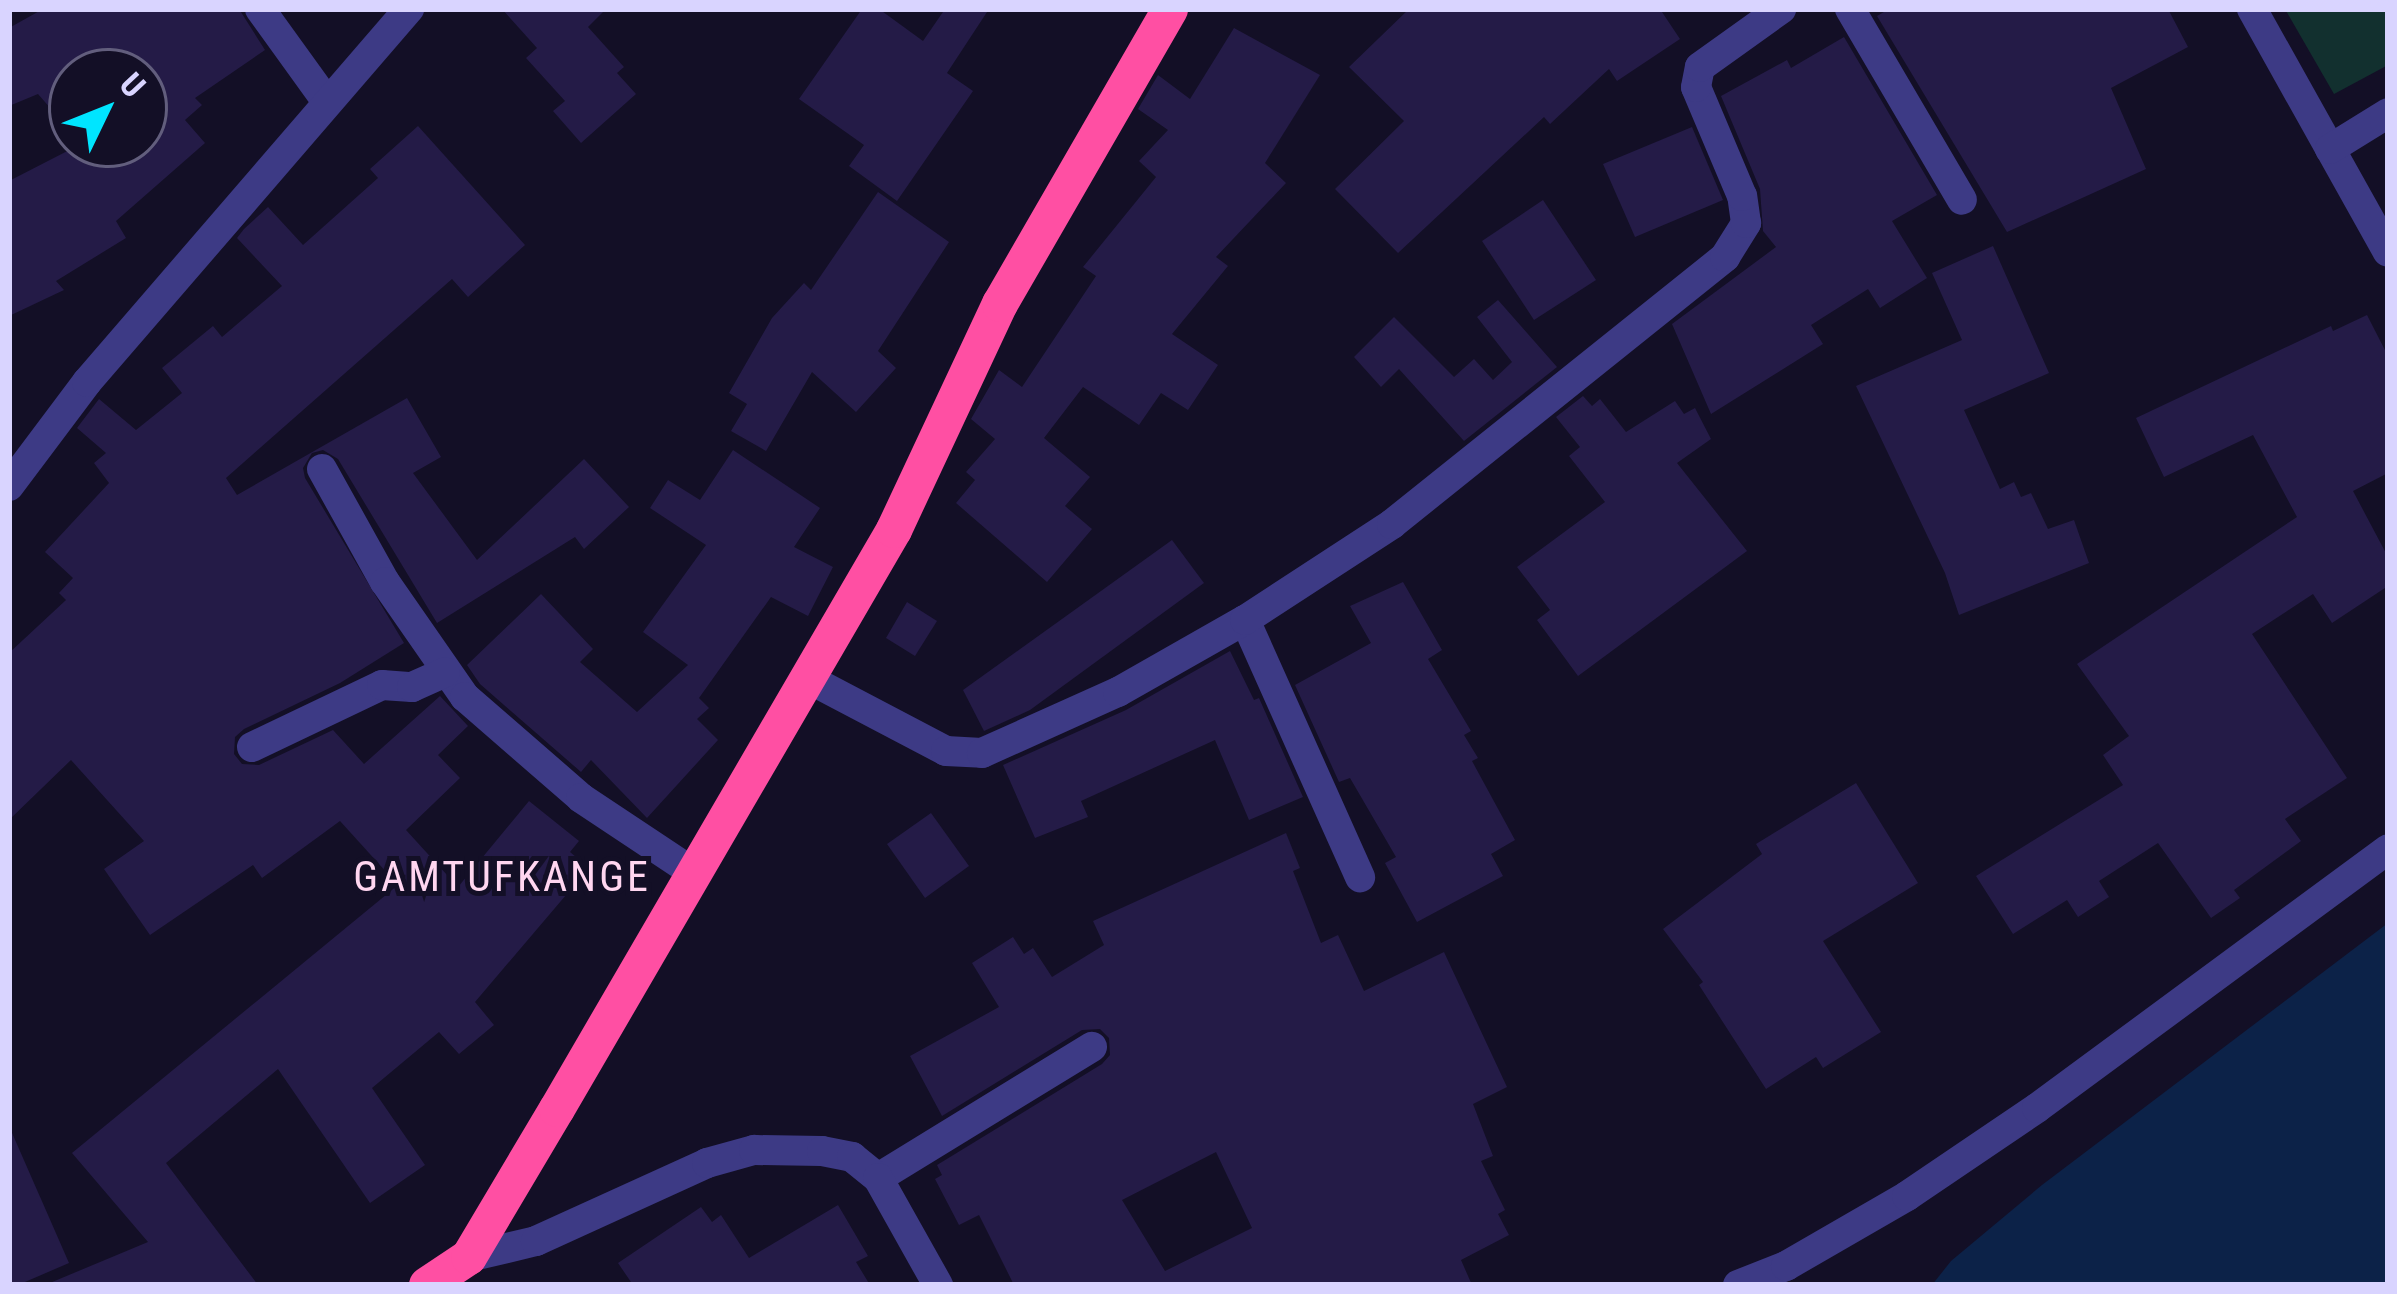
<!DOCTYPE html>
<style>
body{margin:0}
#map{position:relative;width:2397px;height:1294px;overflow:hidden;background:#130f26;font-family:"Roboto Condensed",sans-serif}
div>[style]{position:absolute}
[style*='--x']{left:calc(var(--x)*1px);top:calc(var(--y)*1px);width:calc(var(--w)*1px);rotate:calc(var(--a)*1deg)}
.green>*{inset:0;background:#12302f}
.water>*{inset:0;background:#0c2248}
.building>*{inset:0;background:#241b47}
.minor>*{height:30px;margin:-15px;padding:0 15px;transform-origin:15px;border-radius:15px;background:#3d3a85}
.highway>*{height:36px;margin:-18px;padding:0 18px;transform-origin:18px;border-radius:18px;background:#ff4fa3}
span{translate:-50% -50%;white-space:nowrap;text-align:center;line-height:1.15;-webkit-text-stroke:10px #130f26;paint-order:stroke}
.quarter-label{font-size:42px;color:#ffd6f0;letter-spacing:3px}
.frame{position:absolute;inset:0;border:12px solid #d9d4ff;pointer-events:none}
.north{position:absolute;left:48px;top:48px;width:120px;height:120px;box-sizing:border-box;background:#130f26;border:3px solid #625e7d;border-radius:50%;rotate:47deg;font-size:33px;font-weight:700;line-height:48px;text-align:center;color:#d9d4ff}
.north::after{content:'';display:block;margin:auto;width:42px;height:54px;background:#00e5ff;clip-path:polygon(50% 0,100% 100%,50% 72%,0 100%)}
</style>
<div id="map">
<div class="green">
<div style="clip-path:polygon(2285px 9px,2388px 9px,2388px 65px,2334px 94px)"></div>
</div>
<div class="water">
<div style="clip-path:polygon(2388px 923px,2388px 1285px,1932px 1285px,1951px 1261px,2042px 1185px)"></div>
</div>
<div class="building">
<div style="clip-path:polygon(43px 9px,239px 9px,265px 50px,195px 98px,202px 105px,185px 120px,205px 143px,116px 221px,126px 238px,56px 281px,64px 290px,9px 316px,9px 181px,81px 144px,144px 144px,144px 72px,72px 72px,72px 133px,38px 94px,9px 106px,9px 28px)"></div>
<div style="clip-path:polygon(502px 9px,606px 9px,588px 27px,624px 67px,617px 73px,636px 94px,581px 143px,553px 111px,565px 101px,526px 58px,537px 48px)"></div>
<div style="clip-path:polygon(862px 9px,879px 9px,923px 41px,945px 9px,989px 9px,947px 73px,973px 91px,897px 201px,849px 166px,864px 145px,799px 99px)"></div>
<div style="clip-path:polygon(1409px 9px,1660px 9px,1680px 39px,1617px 81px,1609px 69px,1550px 124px,1544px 117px,1398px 253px,1335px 189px,1404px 121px,1349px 67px)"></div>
<div style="clip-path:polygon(1889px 9px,2168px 9px,2188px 47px,2111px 88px,2146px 169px,2007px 232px,1877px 16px)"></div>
<div style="clip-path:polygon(1234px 28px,1320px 75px,1265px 163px,1286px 183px,1216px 257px,1228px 266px,1172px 334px,1218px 365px,1188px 410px,1161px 393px,1139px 425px,1083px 387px,1044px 438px,1090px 477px,1065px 506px,1092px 529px,1047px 582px,956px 503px,975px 480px,966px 472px,995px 439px,971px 419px,999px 370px,1022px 387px,1096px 276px,1083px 267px,1156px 177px,1139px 161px,1168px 130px,1138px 109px,1158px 75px,1190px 99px)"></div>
<div style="clip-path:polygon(1844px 37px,1937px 195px,1892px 221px,1927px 278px,1880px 308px,1868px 289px,1811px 325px,1823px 344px,1711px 414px,1672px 324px,1776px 247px,1763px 231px,1760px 189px,1721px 96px,1787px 60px,1791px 68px)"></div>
<div style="clip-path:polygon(418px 126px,525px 245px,468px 297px,452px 279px,226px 478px,237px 495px,407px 398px,441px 457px,413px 473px,477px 560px,584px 459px,629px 507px,584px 549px,575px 537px,437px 623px,338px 459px,323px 450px,312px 453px,303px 468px,305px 478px,404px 643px,340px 683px,244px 729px,235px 737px,234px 754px,242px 764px,259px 765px,333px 730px,364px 764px,440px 696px,468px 726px,438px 755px,460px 778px,406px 830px,458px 887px,529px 801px,579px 841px,570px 852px,589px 868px,475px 1002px,494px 1025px,459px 1054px,439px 1032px,372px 1088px,425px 1165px,370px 1203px,278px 1069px,166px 1163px,258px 1285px,45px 1285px,148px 1242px,72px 1153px,398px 885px,340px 821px,262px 878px,253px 865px,150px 935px,104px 869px,144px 841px,71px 760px,9px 820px,9px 653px,66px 600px,59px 593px,73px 578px,45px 552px,109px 483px,94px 463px,106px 453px,77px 428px,99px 399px,136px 430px,182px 393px,162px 368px,213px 326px,222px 337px,282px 286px,237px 238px,244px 229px,268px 207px,303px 245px,378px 178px,370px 169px)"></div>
<div style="clip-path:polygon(1692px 127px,1723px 200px,1635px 237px,1603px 164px)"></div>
<div style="clip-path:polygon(878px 192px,949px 242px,878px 351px,896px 368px,856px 412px,812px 372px,766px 451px,731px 431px,747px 404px,729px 393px,772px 318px,804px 283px,811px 290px)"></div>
<div style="clip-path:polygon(1543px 200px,1596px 280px,1534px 320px,1482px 241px)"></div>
<div style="clip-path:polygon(1993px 246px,2049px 373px,1964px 410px,2000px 489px,2014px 482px,2021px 497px,2031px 493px,2048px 529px,2074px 520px,2089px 563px,1959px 615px,1945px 573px,1856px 386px,1962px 340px,1932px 273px)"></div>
<div style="clip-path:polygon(1498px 300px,1557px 367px,1464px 441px,1399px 369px,1381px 387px,1354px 357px,1394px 317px,1454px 377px,1474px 359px,1493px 380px,1512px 362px,1477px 317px)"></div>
<div style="clip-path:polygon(2367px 315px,2388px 356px,2388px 473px,2353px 491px,2388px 557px,2388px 586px,2332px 623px,2313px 594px,2252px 634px,2347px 778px,2285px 819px,2301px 841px,2234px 890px,2240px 898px,2211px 918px,2158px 843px,2099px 881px,2109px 897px,2078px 917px,2067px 900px,2013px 934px,1976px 876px,2123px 785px,2103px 755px,2129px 736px,2077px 664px,2297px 517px,2253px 435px,2164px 477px,2136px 418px,2331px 326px,2333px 331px)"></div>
<div style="clip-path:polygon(1583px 396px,1592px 406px,1600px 399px,1626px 432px,1675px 401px,1684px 414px,1695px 408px,1711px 439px,1677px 463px,1747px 551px,1578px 676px,1537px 620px,1550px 610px,1517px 567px,1605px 502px,1569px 456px,1580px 447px,1556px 417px)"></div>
<div style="clip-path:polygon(733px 450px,820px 508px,794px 547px,833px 567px,808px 616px,771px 597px,699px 698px,709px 708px,697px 719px,718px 740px,647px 818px,591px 760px,581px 772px,480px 684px,467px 665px,541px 594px,593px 649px,580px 662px,637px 712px,688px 665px,643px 632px,706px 545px,650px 508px,668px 480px,700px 500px)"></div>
<div style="clip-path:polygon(1172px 540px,1204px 583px,1030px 710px,984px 731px,963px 690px)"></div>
<div style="clip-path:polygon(1403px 582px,1442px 650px,1428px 659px,1471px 731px,1464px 735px,1478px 758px,1472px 761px,1515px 840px,1491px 854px,1503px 876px,1417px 922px,1385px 863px,1396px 857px,1350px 778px,1339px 782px,1295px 685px,1371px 643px,1350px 606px)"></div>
<div style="clip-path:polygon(907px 602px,937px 621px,915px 656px,886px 638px)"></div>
<div style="clip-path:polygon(1230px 651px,1254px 700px,1259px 698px,1303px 797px,1249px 820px,1215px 740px,1081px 801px,1088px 817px,1035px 838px,1003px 765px,1126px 710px)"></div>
<div style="clip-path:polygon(1856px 783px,1918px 883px,1823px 941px,1881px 1032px,1823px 1068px,1816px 1057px,1766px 1089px,1699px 985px,1703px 982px,1663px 929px,1762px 854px,1756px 844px)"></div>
<div style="clip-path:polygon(931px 813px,969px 866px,925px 898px,887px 844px)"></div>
<div style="clip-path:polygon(evenodd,1286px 833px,1300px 868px,1293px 871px,1321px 943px,1338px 935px,1364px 991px,1444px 952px,1507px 1087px,1473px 1104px,1493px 1156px,1481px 1161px,1505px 1210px,1498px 1214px,1509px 1235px,1461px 1260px,1472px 1285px,1014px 1285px,979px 1215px,959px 1225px,935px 1179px,942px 1175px,937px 1165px,1102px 1064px,1110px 1055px,1109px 1038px,1100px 1029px,1082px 1030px,942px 1116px,910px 1056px,999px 1007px,972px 963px,1013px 937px,1024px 954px,1033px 948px,1052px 977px,1104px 945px,1093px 921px,1286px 833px,1216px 1152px,1252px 1228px,1165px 1271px,1122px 1200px,1216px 1152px)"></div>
<div style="clip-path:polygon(9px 1126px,69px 1263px,18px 1285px,9px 1285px)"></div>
<div style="clip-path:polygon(838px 1205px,868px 1256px,856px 1262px,870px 1285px,633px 1285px,618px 1263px,701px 1207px,712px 1222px,721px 1215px,749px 1258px)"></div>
</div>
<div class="minor">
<div style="--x:260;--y:9;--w:115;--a:54.2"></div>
<div style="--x:1850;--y:9;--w:221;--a:59.6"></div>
<div style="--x:2252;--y:9;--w:278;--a:60.8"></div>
<div style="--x:2330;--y:149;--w:68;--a:-31.8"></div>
<div style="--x:322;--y:469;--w:129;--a:60.9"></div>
<div style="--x:385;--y:582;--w:140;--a:55.2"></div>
<div style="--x:465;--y:697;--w:154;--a:41"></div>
<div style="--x:581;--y:798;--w:136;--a:33.6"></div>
<div style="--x:9;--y:486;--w:130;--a:-53.1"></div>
<div style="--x:87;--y:382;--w:493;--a:-49.2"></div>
<div style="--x:1245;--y:620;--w:282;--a:65.9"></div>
<div style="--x:807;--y:678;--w:157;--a:27.7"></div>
<div style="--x:946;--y:751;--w:36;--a:3"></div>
<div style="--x:982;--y:753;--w:149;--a:-24.2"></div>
<div style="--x:1118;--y:692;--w:146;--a:-29.6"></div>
<div style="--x:1245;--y:620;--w:176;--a:-33.1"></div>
<div style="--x:1392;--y:524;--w:427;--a:-38.7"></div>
<div style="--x:1725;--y:257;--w:40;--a:-58"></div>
<div style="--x:1746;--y:223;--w:27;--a:-98"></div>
<div style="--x:1742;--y:196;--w:118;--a:-112.9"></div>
<div style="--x:1696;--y:87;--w:20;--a:-79"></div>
<div style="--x:1700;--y:67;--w:100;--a:-35.6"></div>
<div style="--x:252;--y:747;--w:144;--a:-25.5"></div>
<div style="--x:382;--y:685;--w:30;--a:4"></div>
<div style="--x:412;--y:687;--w:36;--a:-24"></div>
<div style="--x:878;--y:1178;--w:251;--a:-31.5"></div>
<div style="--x:469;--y:1257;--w:69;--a:-13.4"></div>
<div style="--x:536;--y:1241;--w:188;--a:-24.5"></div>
<div style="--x:707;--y:1163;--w:49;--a:-15.5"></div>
<div style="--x:754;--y:1150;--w:68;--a:0.8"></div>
<div style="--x:822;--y:1151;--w:31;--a:11"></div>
<div style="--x:852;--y:1157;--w:33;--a:39"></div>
<div style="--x:878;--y:1178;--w:123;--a:60.7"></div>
<div style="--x:1738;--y:1285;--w:52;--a:-21.6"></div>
<div style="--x:1786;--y:1266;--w:140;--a:-30"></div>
<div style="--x:1907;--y:1196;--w:157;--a:-34.1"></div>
<div style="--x:2037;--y:1108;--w:436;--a:-36.4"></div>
</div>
<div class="highway">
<div style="--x:427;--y:1285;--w:50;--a:-33.7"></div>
<div style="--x:469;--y:1257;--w:172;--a:-59.3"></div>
<div style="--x:557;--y:1109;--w:670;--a:-59.8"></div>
<div style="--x:894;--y:530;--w:250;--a:-64.9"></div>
<div style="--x:1000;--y:304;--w:340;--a:-60"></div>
</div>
<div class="quarter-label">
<span style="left:502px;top:877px">GAMTUFKANGE</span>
</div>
<div class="frame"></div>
<div class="north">U</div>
</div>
